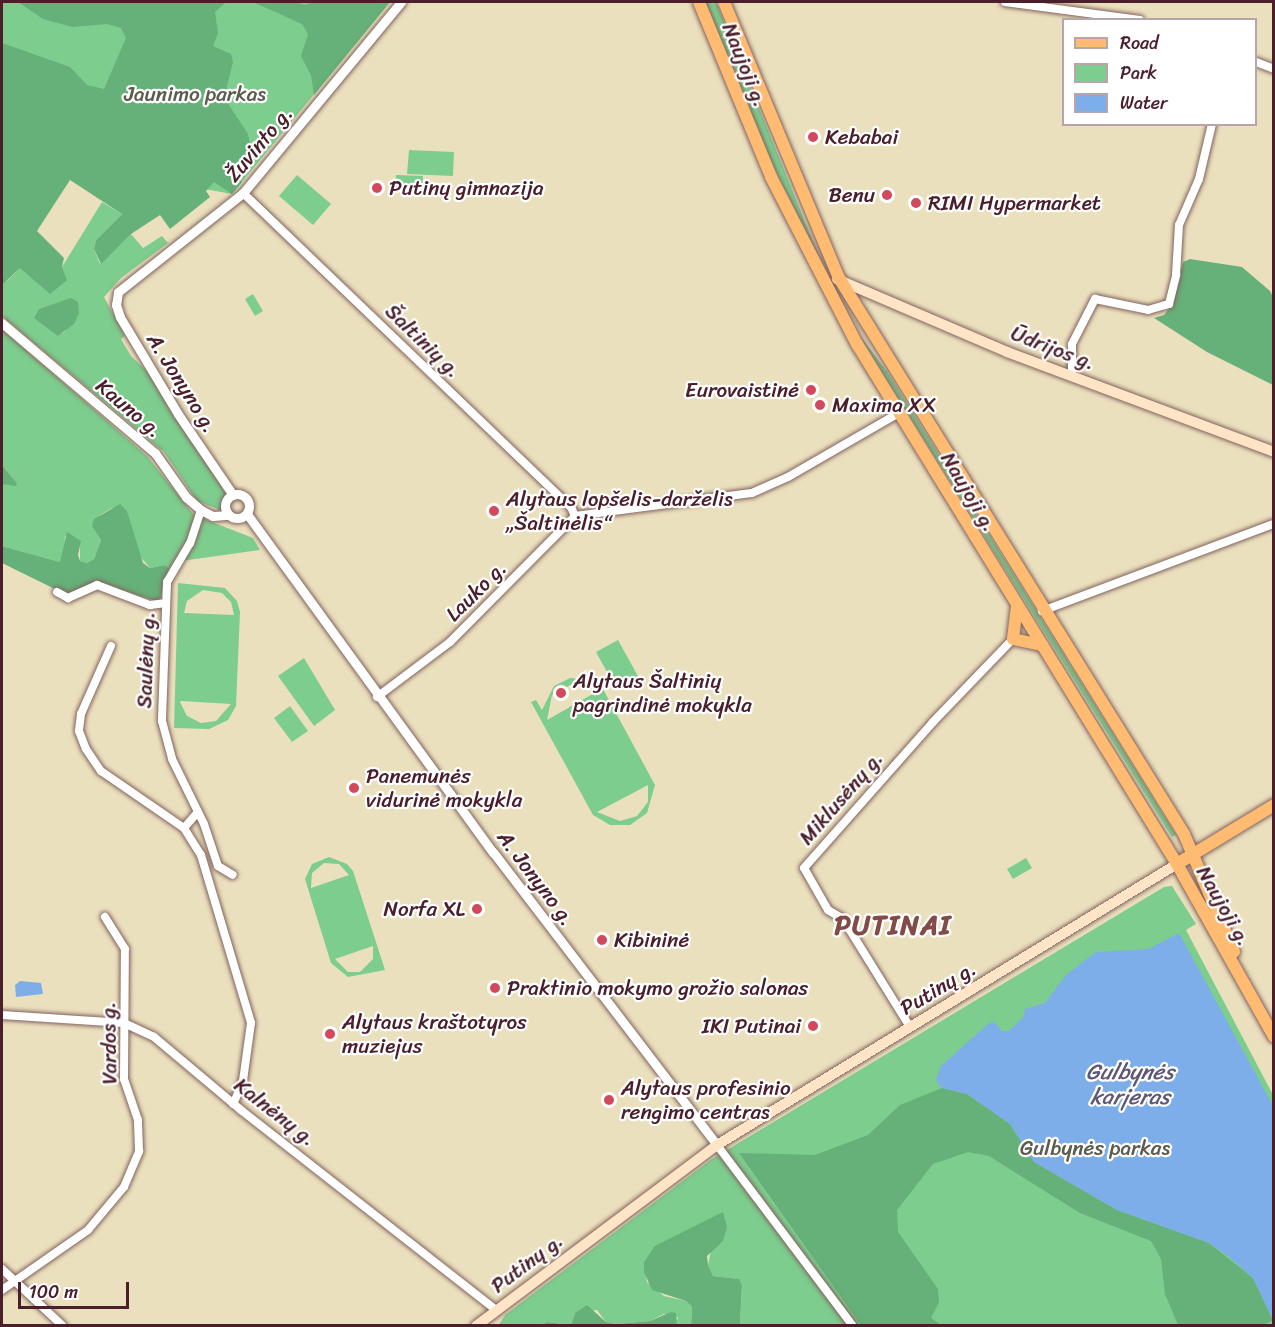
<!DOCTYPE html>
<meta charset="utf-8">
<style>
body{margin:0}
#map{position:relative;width:1275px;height:1327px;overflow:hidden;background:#ebe0be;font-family:Sriracha,sans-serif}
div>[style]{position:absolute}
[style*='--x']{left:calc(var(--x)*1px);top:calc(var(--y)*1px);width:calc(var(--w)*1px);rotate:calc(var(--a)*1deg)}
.green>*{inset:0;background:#7dcd8e}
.forest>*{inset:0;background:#66b079}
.water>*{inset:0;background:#7daee9}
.roads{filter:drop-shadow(0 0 2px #82635e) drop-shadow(0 0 2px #82635e)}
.minor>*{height:8px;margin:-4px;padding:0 4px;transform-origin:4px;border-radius:4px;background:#fff}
.tertiary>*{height:9px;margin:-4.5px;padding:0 4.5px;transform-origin:4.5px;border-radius:4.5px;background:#fff}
.tertiary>.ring{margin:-4.5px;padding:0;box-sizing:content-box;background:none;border:9px solid #fff;border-radius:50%}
.secondary>*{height:10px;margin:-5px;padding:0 5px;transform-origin:5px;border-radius:5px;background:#ffe4c6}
.primary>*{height:12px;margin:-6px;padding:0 6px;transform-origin:6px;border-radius:6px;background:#ffbb71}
.dots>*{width:16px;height:16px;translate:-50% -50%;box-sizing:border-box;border:3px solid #fff;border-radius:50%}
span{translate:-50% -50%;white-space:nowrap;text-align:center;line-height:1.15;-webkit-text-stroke:4.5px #fff;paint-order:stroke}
.street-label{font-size:21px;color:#4a1f2b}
.park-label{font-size:21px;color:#5c5c4e}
.poi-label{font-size:21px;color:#4a1f2b}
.left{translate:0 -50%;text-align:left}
.right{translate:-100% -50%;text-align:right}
.water-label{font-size:22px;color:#5e5877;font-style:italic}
.district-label{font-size:27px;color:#824b48;font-weight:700;letter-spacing:1.5px}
.frame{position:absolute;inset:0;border:3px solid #4a1f2b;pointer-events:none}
.legend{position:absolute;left:1062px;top:18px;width:195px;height:108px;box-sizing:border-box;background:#fff;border:2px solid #b7a5aa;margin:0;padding:8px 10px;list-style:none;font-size:18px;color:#4a1f2b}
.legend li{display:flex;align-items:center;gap:12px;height:30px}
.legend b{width:30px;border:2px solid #b7a5aa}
.scale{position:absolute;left:18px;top:1282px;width:111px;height:27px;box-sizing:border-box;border:3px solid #4a1f2b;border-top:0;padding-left:8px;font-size:18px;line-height:21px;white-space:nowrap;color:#4a1f2b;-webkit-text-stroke:4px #fff;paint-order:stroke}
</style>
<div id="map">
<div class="green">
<div style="clip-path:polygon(2px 2px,390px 2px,232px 194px,2px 152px)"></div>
<div style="clip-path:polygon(705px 2px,716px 2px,823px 266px,768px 155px)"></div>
<div style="clip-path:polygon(409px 150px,454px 152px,453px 176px,407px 174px)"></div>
<div style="clip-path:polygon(297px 175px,331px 204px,313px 225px,279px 196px)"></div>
<div style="clip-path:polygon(396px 175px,423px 176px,422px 191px,395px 190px)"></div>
<div style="clip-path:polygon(evenodd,102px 202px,122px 214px,96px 240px,94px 249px,100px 264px,131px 234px,143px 248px,162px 236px,168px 243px,121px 278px,104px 297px,125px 336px,121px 339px,131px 356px,149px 373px,230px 500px,223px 511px,197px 501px,164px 452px,2px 316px,2px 250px,7px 281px,20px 268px,62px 267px,102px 202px,51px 306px,70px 326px,63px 333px,39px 309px,51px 306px)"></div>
<div style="clip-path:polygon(253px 294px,263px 311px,255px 316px,245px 299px)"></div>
<div style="clip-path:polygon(2px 329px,147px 456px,194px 515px,253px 538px,260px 550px,174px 562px,170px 569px,165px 565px,150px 568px,137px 553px,127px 511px,112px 508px,100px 515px,93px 526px,101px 540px,94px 559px,87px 563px,80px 561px,80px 546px,65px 536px,64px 556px,60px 562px,2px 546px,2px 484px,17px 483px,2px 465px)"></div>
<div style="clip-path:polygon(859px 335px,887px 371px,1176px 835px,1172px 837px)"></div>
<div style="clip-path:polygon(evenodd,178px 583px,225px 588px,237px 601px,240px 612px,236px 706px,228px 720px,209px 729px,174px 728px,178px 583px,203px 590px,222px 593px,231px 602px,234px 615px,184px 613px,187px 601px,203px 590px,178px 583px,180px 702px,181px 701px,231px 704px,216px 721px,201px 723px,187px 716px,180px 702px)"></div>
<div style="clip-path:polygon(618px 640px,639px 678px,617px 690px,596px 652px)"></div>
<div style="clip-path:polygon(304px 658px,335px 710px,314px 726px,278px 676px)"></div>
<div style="clip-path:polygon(evenodd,570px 678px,589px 680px,604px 691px,655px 785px,647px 813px,630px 825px,610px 825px,593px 815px,531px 702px,536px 700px,542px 710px,554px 686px,570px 678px,574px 683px,598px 691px,547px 720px,552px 695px,574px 683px,570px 678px,648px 785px,648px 802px,637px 816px,620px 821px,597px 812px,648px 785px)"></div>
<div style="clip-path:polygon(290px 706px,308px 731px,292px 742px,274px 718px)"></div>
<div style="clip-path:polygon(evenodd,329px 857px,347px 864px,353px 871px,385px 970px,348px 977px,331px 963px,305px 879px,312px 864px,329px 857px,324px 863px,339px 864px,349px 875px,311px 888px,312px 873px,324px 863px,329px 857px,373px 946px,373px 959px,360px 972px,348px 972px,335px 959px,373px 946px)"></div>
<div style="clip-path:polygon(1026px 858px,1032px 868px,1013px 879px,1007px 869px)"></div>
<div style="clip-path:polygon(1172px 886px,1196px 924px,1186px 930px,1273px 1095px,1273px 1325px,740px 1325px,742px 1285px,738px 1279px,713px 1276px,708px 1265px,711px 1250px,723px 1241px,644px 1262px,647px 1282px,664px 1296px,686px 1301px,692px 1307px,691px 1325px,676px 1325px,678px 1317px,664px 1314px,650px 1321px,616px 1324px,606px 1322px,597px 1310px,575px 1313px,571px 1325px,547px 1322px,542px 1325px,498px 1326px,505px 1315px,712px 1159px,1164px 887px)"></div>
</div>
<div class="forest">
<div style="clip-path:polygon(18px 2px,226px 2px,215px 12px,218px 33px,213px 46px,231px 54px,233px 62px,226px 90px,229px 105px,248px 134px,251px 149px,247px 165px,232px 171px,242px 182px,232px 194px,214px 182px,206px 191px,210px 197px,170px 229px,160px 215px,131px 234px,101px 264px,94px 249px,96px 240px,122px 214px,70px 180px,37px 231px,64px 258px,62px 267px,67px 280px,50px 294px,20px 268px,2px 285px,2px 43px,70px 67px,87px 85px,104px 89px,126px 38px,121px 28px,107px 24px,72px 27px,43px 19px)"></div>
<div style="clip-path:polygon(253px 2px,298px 2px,304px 5px,314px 2px,390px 2px,314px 95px,311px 75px,301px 56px,308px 34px,302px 24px)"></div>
<div style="clip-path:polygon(1190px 259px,1242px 267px,1270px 291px,1273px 297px,1273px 385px,1207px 352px,1154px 318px,1164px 315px,1171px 306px,1183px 262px)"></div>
<div style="clip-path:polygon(71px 298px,78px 302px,79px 313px,74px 324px,58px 336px,34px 318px,39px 309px)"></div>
<div style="clip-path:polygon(2px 465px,17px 483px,16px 486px,2px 484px)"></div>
<div style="clip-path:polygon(120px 504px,127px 511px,143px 563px,150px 568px,165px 565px,170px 569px,159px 602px,100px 583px,65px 594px,2px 563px,2px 546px,60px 562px,67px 532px,81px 541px,78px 555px,80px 561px,87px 563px,94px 559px,101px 540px,92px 526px,94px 519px)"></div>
<div style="clip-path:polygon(942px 1088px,967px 1094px,1010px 1124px,1034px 1162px,1117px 1210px,1209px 1243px,1253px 1278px,1273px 1320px,1264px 1325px,1178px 1325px,1165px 1294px,1161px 1259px,1151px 1241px,1080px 1213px,989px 1156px,968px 1152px,933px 1164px,897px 1210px,898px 1232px,938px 1289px,939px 1302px,931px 1318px,941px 1325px,861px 1325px,739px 1153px,815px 1155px,868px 1135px,900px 1105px)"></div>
<div style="clip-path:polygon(723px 1212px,727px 1227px,723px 1241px,707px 1256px,708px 1265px,713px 1276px,739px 1279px,742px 1285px,740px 1325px,691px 1325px,692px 1307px,686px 1301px,652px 1290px,644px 1272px,644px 1262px,655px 1246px)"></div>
<div style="clip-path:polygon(587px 1305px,606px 1322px,616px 1324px,650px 1321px,671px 1312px,676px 1313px,677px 1322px,676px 1326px,542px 1325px,547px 1322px,571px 1325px,575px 1313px)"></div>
</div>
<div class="water">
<div style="clip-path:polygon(1179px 933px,1273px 1106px,1273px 1320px,1253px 1278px,1229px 1257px,1209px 1243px,1117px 1210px,1034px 1162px,1010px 1124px,967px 1094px,942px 1088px,936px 1080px,941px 1066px,988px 1024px,994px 1022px,1002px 1031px,1009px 1031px,1024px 1016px,1025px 1009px,1045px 1003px,1066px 975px,1096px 952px,1149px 949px)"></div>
<div style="clip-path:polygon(20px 981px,41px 983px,43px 994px,16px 997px,15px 985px)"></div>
</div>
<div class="roads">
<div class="minor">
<div style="--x:1005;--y:2;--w:136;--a:7.6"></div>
<div style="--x:1256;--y:62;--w:19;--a:21"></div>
<div style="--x:243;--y:193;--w:454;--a:43.8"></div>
<div style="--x:571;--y:507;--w:10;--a:66"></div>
<div style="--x:1072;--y:377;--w:33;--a:-90"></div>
<div style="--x:1072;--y:344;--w:51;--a:-62.9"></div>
<div style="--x:1095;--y:299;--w:54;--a:11.7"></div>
<div style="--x:1148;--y:310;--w:22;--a:-16"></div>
<div style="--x:1169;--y:304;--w:30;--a:-76"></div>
<div style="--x:1176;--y:275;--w:50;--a:-86.6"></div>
<div style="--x:1179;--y:225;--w:50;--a:-66.5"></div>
<div style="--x:1199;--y:179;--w:57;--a:-76.7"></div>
<div style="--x:201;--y:510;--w:35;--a:108"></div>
<div style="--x:190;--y:543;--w:45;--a:120.5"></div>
<div style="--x:167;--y:582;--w:139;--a:92.1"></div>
<div style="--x:162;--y:721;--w:39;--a:75"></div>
<div style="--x:172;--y:759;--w:72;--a:63.8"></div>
<div style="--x:204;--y:824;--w:44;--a:71.6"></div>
<div style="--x:218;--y:866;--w:17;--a:31"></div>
<div style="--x:57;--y:592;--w:13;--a:29"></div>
<div style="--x:68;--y:598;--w:32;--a:-24"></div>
<div style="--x:97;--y:585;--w:57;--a:20.7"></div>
<div style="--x:150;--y:605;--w:16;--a:-7"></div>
<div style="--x:1042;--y:611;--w:248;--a:-20.6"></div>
<div style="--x:111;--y:646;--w:74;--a:113.8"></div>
<div style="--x:81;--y:714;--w:17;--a:97"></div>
<div style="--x:79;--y:731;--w:19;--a:69"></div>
<div style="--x:86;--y:749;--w:27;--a:56"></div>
<div style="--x:101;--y:771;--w:101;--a:34.5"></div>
<div style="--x:184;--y:828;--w:21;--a:-49"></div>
<div style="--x:377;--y:697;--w:91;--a:-37"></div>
<div style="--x:450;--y:642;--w:177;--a:-45.2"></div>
<div style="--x:575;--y:516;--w:178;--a:-7.4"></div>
<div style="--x:752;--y:493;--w:39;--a:-24"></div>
<div style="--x:788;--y:477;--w:128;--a:-30"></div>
<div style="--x:184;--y:828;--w:32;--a:58"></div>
<div style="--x:201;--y:855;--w:175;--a:73.4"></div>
<div style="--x:251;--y:1023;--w:59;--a:97.9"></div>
<div style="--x:243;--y:1081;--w:25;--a:113"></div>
<div style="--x:2;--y:1015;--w:122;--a:3.8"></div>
<div style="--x:124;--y:1023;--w:33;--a:25"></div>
<div style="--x:154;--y:1037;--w:114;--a:40"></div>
<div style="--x:241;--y:1110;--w:324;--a:38.1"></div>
<div style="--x:910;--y:1027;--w:127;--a:-121.8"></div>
<div style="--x:843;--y:919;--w:17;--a:-149"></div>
<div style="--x:828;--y:910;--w:48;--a:-119.7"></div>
<div style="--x:804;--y:868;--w:195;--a:-48.5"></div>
<div style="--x:933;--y:722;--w:115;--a:-46.1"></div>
<div style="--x:717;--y:1145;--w:226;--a:53.1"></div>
<div style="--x:2;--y:1269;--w:83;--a:43.1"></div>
<div style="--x:2;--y:1290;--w:105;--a:-34.9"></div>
<div style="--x:88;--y:1230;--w:56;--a:-50.1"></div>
<div style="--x:124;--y:1187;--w:39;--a:-67"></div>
<div style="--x:139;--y:1151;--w:31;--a:-92"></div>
<div style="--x:138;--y:1120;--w:43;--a:-108.9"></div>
<div style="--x:124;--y:1079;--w:130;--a:-89.6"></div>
<div style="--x:125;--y:949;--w:38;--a:-122"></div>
</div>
<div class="tertiary">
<div style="--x:2;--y:323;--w:201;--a:40.4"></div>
<div style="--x:155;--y:453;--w:54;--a:54.8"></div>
<div style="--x:186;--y:497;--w:20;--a:41"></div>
<div style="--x:201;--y:510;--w:13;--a:27"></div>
<div style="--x:213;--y:516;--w:16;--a:-4"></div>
<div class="ring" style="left:225px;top:494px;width:15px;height:15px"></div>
<div style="--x:233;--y:495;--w:98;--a:-124.2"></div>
<div style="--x:178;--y:414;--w:113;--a:-120.9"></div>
<div style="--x:120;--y:317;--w:13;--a:-108"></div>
<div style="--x:116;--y:305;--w:13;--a:-81"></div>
<div style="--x:118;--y:292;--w:159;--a:-38.4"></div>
<div style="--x:243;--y:193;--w:248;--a:-50.4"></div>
<div style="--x:247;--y:514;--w:418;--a:54"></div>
<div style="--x:493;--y:852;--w:369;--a:52.6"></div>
</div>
<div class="secondary">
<div style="--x:837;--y:279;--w:185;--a:23.2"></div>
<div style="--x:1007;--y:352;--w:285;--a:20.5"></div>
<div style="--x:476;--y:1326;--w:301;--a:-36.9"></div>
<div style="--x:717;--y:1145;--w:539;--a:-31.42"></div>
</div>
<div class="primary">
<div style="--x:699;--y:2;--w:189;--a:67.6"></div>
<div style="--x:771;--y:177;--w:188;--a:62.8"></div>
<div style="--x:857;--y:344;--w:611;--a:58.39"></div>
<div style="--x:1177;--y:864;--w:198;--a:60.7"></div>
<div style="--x:724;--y:2;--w:299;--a:67.4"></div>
<div style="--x:839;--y:278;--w:654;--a:58.18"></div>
<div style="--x:1184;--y:834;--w:128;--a:67"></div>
<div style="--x:1017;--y:606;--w:33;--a:97"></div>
<div style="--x:1013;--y:639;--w:30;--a:12"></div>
<div style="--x:1177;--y:864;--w:114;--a:-31.3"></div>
</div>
</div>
<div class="dots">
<div style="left:813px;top:137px;background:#d1495b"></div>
<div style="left:377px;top:188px;background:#d1495b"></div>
<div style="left:887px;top:195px;background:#d1495b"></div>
<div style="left:916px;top:203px;background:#d1495b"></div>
<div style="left:811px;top:390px;background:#d1495b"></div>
<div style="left:820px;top:405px;background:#d1495b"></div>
<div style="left:494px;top:511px;background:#d1495b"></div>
<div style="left:561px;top:693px;background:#d1495b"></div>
<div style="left:354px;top:788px;background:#d1495b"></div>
<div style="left:477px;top:909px;background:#d1495b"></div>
<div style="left:602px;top:940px;background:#d1495b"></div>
<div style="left:495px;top:988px;background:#d1495b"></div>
<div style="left:813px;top:1026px;background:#d1495b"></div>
<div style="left:330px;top:1034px;background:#d1495b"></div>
<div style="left:609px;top:1100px;background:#d1495b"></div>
</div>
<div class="street-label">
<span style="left:745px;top:65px;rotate:68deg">Naujoji g.</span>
<span style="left:259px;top:144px;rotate:-50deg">Žuvinto g.</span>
<span style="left:423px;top:341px;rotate:44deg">Šaltinių g.</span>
<span style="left:1053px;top:348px;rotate:21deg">Ūdrijos g.</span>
<span style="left:182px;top:383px;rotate:58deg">A. Jonyno g.</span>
<span style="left:129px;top:408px;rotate:40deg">Kauno g.</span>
<span style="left:969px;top:492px;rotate:59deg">Naujoji g.</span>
<span style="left:476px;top:591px;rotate:-45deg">Lauko g.</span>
<span style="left:146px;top:660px;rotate:-88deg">Saulėnų g.</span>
<span style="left:841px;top:798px;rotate:-49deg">Miklusėnų g.</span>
<span style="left:536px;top:878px;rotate:53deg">A. Jonyno g.</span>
<span style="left:1224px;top:906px;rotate:60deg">Naujoji g.</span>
<span style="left:938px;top:988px;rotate:-31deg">Putinų g.</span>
<span style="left:109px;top:1043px;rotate:-91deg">Vardos g.</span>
<span style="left:275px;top:1112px;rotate:38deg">Kalnėnų g.</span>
<span style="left:527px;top:1263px;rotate:-37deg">Putinų g.</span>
</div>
<div class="park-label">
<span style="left:195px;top:94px">Jaunimo parkas</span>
<span style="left:1095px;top:1148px">Gulbynės parkas</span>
</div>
<div class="poi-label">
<span class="left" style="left:825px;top:137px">Kebabai</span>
<span class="left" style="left:389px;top:188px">Putinų gimnazija</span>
<span class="right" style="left:875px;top:195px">Benu</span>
<span class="left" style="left:928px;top:203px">RIMI Hypermarket</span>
<span class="right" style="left:799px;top:390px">Eurovaistinė</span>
<span class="left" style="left:832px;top:405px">Maxima XX</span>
<span class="left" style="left:506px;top:511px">Alytaus lopšelis-darželis<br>„Šaltinėlis“</span>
<span class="left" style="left:573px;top:693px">Alytaus Šaltinių<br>pagrindinė mokykla</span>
<span class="left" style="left:366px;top:788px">Panemunės<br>vidurinė mokykla</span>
<span class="right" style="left:465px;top:909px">Norfa XL</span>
<span class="left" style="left:614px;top:940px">Kibininė</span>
<span class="left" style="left:507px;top:988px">Praktinio mokymo grožio salonas</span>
<span class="left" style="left:342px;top:1034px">Alytaus kraštotyros<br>muziejus</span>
<span class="right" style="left:801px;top:1026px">IKI Putinai</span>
<span class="left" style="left:621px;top:1100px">Alytaus profesinio<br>rengimo centras</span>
</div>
<div class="water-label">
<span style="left:1130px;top:1084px">Gulbynės<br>karjeras</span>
</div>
<div class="district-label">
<span style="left:893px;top:926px">PUTINAI</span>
</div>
<div class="frame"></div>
<ul class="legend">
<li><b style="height:8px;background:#ffbb71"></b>Road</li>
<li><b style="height:16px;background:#7dcd8e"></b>Park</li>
<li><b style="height:16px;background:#7daee9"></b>Water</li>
</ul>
<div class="scale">100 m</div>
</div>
